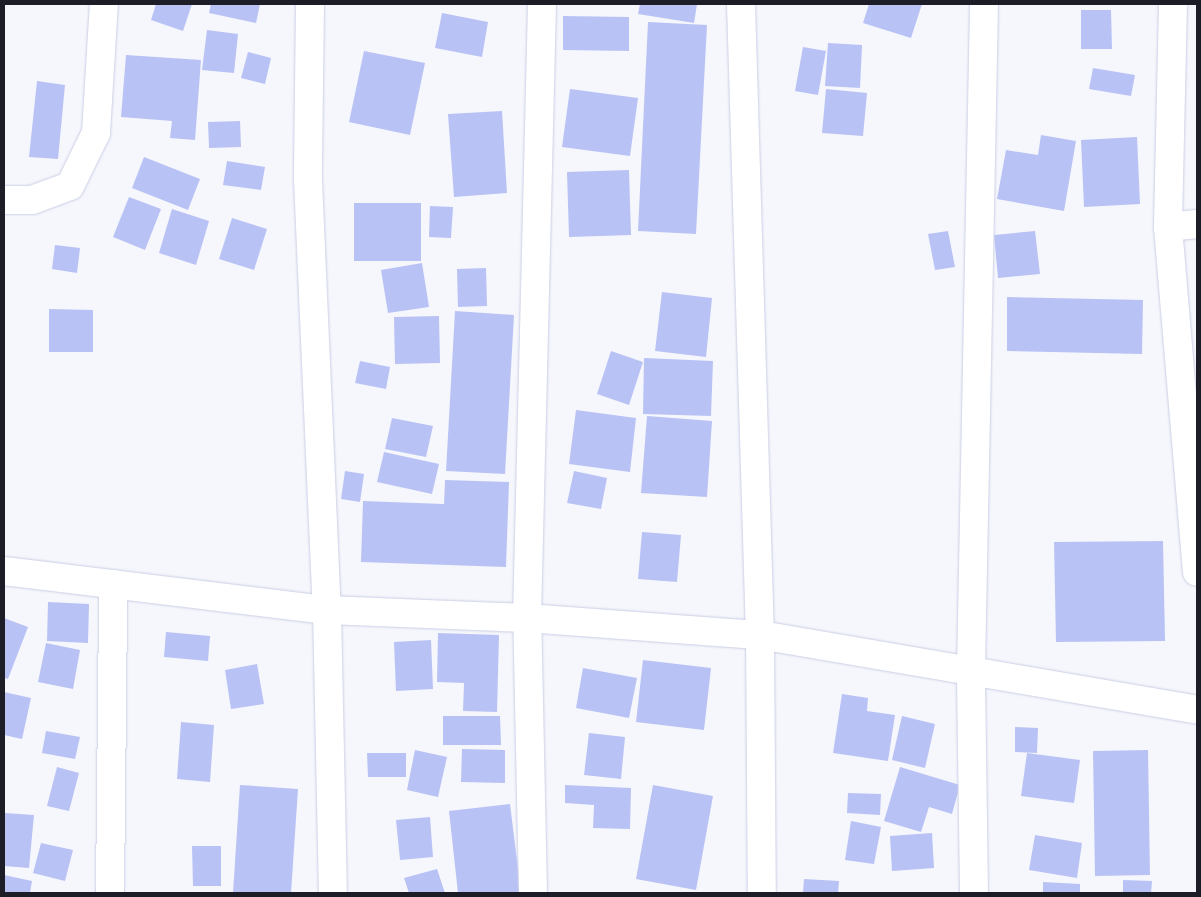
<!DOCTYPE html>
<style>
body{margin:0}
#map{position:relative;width:1201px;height:897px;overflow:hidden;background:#f6f7fc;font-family:"Titillium Web",sans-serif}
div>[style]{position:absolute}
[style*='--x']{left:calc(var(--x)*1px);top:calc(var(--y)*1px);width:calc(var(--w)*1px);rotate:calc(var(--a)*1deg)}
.building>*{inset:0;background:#b9c2f5}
.roads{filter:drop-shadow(0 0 1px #c9cee5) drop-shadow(0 0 1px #c9cee5)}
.minor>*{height:28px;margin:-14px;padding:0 14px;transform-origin:14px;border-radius:14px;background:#fff}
span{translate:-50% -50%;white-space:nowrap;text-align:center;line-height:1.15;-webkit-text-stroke:4px #fff;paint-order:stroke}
.frame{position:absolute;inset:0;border:5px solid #1c1d26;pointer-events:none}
</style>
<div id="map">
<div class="building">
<div style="clip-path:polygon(156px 4px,192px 4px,183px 31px,151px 20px)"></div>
<div style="clip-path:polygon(211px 4px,260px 4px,256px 23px,209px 13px)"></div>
<div style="clip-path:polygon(640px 4px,697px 4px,694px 23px,638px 14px)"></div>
<div style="clip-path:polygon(869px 4px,922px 4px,911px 38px,863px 23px)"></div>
<div style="clip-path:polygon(1081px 10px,1111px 10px,1112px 49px,1081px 49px)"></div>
<div style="clip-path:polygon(442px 13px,488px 22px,482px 57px,435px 48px)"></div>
<div style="clip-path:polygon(563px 16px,629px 17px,629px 51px,563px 50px)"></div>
<div style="clip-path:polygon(648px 22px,707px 25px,696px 234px,638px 231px)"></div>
<div style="clip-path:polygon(207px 30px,238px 34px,234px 73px,202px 70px)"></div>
<div style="clip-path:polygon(828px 43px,862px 45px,860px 88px,825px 86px)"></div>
<div style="clip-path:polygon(803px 47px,826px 51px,818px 95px,795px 91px)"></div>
<div style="clip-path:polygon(364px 51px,425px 63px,410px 135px,349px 122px)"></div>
<div style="clip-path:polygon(248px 52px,271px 58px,265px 84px,241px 78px)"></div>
<div style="clip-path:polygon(126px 55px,201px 60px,195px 140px,170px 138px,172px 121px,121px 117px)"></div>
<div style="clip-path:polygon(1093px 68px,1135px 75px,1131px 96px,1089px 89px)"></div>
<div style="clip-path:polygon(37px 81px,65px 85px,58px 159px,29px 157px)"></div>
<div style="clip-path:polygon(570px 89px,638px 98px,630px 156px,562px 147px)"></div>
<div style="clip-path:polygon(826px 89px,867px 93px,863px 136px,822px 133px)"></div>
<div style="clip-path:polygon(502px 111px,507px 193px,454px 197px,448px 114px)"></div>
<div style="clip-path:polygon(240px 121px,241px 147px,209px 148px,208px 122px)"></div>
<div style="clip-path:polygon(1041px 135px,1076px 141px,1064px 211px,997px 199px,1006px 150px,1038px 155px)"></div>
<div style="clip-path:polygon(1137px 137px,1140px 204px,1084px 207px,1081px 140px)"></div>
<div style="clip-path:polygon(144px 157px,200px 179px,188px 210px,132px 188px)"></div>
<div style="clip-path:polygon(227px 161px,265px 167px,261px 190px,223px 185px)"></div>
<div style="clip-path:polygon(629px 170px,631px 235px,569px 237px,567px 172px)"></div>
<div style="clip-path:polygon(129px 197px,161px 209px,145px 250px,113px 237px)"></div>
<div style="clip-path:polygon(354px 203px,421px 203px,421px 261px,354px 261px)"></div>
<div style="clip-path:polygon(430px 206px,453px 207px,451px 238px,429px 237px)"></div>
<div style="clip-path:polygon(172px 209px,209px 221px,196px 265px,159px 253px)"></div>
<div style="clip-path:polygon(232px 218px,267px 229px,254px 270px,219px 259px)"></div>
<div style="clip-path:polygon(948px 231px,955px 267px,935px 270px,928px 234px)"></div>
<div style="clip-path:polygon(1035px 231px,1040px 274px,998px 278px,994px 235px)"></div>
<div style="clip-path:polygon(55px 245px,80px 248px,77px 273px,52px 269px)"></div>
<div style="clip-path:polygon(422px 263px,429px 307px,388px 313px,381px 270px)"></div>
<div style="clip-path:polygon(486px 268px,487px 306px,458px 307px,457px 269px)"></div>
<div style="clip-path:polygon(662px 292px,712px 298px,706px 357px,655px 351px)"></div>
<div style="clip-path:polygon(1007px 297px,1143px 300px,1142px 354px,1007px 351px)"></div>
<div style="clip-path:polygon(49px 309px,93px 310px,93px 352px,49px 352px)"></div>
<div style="clip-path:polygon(455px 311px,514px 315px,505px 474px,446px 471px)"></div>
<div style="clip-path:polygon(439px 316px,440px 363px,395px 364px,394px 317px)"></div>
<div style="clip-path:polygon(611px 351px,643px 362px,629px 405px,597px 394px)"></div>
<div style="clip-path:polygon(644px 358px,713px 361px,711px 416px,643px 414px)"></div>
<div style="clip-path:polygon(360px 361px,390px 367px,386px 389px,355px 383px)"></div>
<div style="clip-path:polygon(576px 410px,636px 418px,630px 472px,569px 464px)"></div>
<div style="clip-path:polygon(647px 416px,712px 421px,707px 497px,641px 493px)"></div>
<div style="clip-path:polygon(392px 418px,433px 426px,426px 457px,385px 449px)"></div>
<div style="clip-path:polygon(384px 452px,439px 464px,432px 494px,377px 482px)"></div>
<div style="clip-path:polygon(345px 471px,364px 474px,360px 502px,341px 499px)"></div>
<div style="clip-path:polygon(574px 471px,607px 478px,601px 509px,567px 503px)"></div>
<div style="clip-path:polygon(445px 480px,509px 482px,506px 567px,361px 562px,363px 501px,444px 504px)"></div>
<div style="clip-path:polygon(642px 532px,681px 535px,677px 582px,638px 579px)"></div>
<div style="clip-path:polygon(1163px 541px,1165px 641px,1056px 642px,1054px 542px)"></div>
<div style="clip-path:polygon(48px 602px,89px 604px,88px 643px,47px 641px)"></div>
<div style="clip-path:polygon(4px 618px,28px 627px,8px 679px,4px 678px)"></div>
<div style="clip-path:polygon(166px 632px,210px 636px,208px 661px,164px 657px)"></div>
<div style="clip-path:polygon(438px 633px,499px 635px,497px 712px,463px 711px,464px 683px,437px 682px)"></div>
<div style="clip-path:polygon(431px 640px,433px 689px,396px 691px,394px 642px)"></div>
<div style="clip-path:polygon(46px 643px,80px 650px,73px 689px,38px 682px)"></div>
<div style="clip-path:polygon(643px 660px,711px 668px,704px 730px,636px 722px)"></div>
<div style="clip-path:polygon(257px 664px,264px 704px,231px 709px,225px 670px)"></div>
<div style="clip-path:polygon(583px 668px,637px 678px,629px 718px,576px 708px)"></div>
<div style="clip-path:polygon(4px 692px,31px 698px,22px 739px,4px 735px)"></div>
<div style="clip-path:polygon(842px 694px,868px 698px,867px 711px,895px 715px,888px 761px,833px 753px)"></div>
<div style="clip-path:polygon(443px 716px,500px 716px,501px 745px,443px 745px)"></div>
<div style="clip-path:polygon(902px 716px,935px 724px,925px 768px,892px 760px)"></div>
<div style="clip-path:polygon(181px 722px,214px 725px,210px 782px,177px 779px)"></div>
<div style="clip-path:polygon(1015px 727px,1038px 728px,1037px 753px,1015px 752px)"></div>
<div style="clip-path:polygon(46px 731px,80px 737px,75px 759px,42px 753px)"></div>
<div style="clip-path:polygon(589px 733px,625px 737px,621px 779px,584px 775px)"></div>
<div style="clip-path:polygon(462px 749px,505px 750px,505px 783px,461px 782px)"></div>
<div style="clip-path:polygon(415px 750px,447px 757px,438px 797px,407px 790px)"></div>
<div style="clip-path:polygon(1148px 750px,1150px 875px,1095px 876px,1093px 751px)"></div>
<div style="clip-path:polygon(367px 753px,406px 753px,406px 777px,368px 777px)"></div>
<div style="clip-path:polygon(1027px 753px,1080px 760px,1074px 803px,1021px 796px)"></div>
<div style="clip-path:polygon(57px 767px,79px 773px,69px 811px,47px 806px)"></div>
<div style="clip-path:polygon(900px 767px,960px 785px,952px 814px,929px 807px,921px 832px,884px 821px)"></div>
<div style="clip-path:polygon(240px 785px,298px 789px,291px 893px,233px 893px)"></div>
<div style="clip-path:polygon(565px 785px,631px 788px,630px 829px,593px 828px,594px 805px,565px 803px)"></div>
<div style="clip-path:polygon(653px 785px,713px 796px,696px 890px,636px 879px)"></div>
<div style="clip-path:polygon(848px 793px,881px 794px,880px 815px,847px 813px)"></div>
<div style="clip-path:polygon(510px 804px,521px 893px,458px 893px,449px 811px)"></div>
<div style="clip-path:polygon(4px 813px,34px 815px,29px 868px,4px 866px)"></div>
<div style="clip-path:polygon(430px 817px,433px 857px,400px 860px,396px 820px)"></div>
<div style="clip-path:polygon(851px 821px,881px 827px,874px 864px,845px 860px)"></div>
<div style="clip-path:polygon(932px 833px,934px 868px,892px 871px,890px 836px)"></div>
<div style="clip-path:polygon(1035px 835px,1082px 843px,1077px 878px,1029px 870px)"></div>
<div style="clip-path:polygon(41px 843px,73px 850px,65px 881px,33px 873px)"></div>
<div style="clip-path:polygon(192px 846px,221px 846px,221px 886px,193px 886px)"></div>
<div style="clip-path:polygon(437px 869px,445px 893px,409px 893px,404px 878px)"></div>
<div style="clip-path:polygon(4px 875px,32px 881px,30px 893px,4px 893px)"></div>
<div style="clip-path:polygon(804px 879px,839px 881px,838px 893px,803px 893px)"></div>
<div style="clip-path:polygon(1123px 880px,1152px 881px,1151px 893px,1123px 893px)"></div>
<div style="clip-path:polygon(1043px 882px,1080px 884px,1080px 893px,1043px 893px)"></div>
</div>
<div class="roads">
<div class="minor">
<div style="--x:310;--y:4;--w:176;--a:90.7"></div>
<div style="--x:308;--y:180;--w:430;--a:87.5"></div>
<div style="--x:327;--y:610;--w:283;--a:88.8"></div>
<div style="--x:741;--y:4;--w:631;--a:88.28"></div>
<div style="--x:760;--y:635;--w:258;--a:89.6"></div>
<div style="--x:1173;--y:4;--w:223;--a:91.3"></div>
<div style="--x:1168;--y:227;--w:346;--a:85.2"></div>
<div style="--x:4;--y:200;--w:28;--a:0"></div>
<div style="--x:32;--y:200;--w:40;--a:-20.2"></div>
<div style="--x:70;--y:186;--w:59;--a:-63.9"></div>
<div style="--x:96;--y:133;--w:129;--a:-86.5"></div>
<div style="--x:1168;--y:227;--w:29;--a:-6"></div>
<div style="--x:4;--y:571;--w:325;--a:6.9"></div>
<div style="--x:327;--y:610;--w:200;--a:2.3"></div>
<div style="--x:527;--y:618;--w:234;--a:4.2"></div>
<div style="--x:760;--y:635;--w:443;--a:9.7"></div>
<div style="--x:110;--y:893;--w:309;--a:-89.4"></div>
<div style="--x:533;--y:893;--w:275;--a:-91.2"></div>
<div style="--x:527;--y:618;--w:614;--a:-88.6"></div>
<div style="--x:974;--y:893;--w:223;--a:-90.8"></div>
<div style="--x:971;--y:670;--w:666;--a:-88.88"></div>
</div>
</div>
<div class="frame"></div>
</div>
